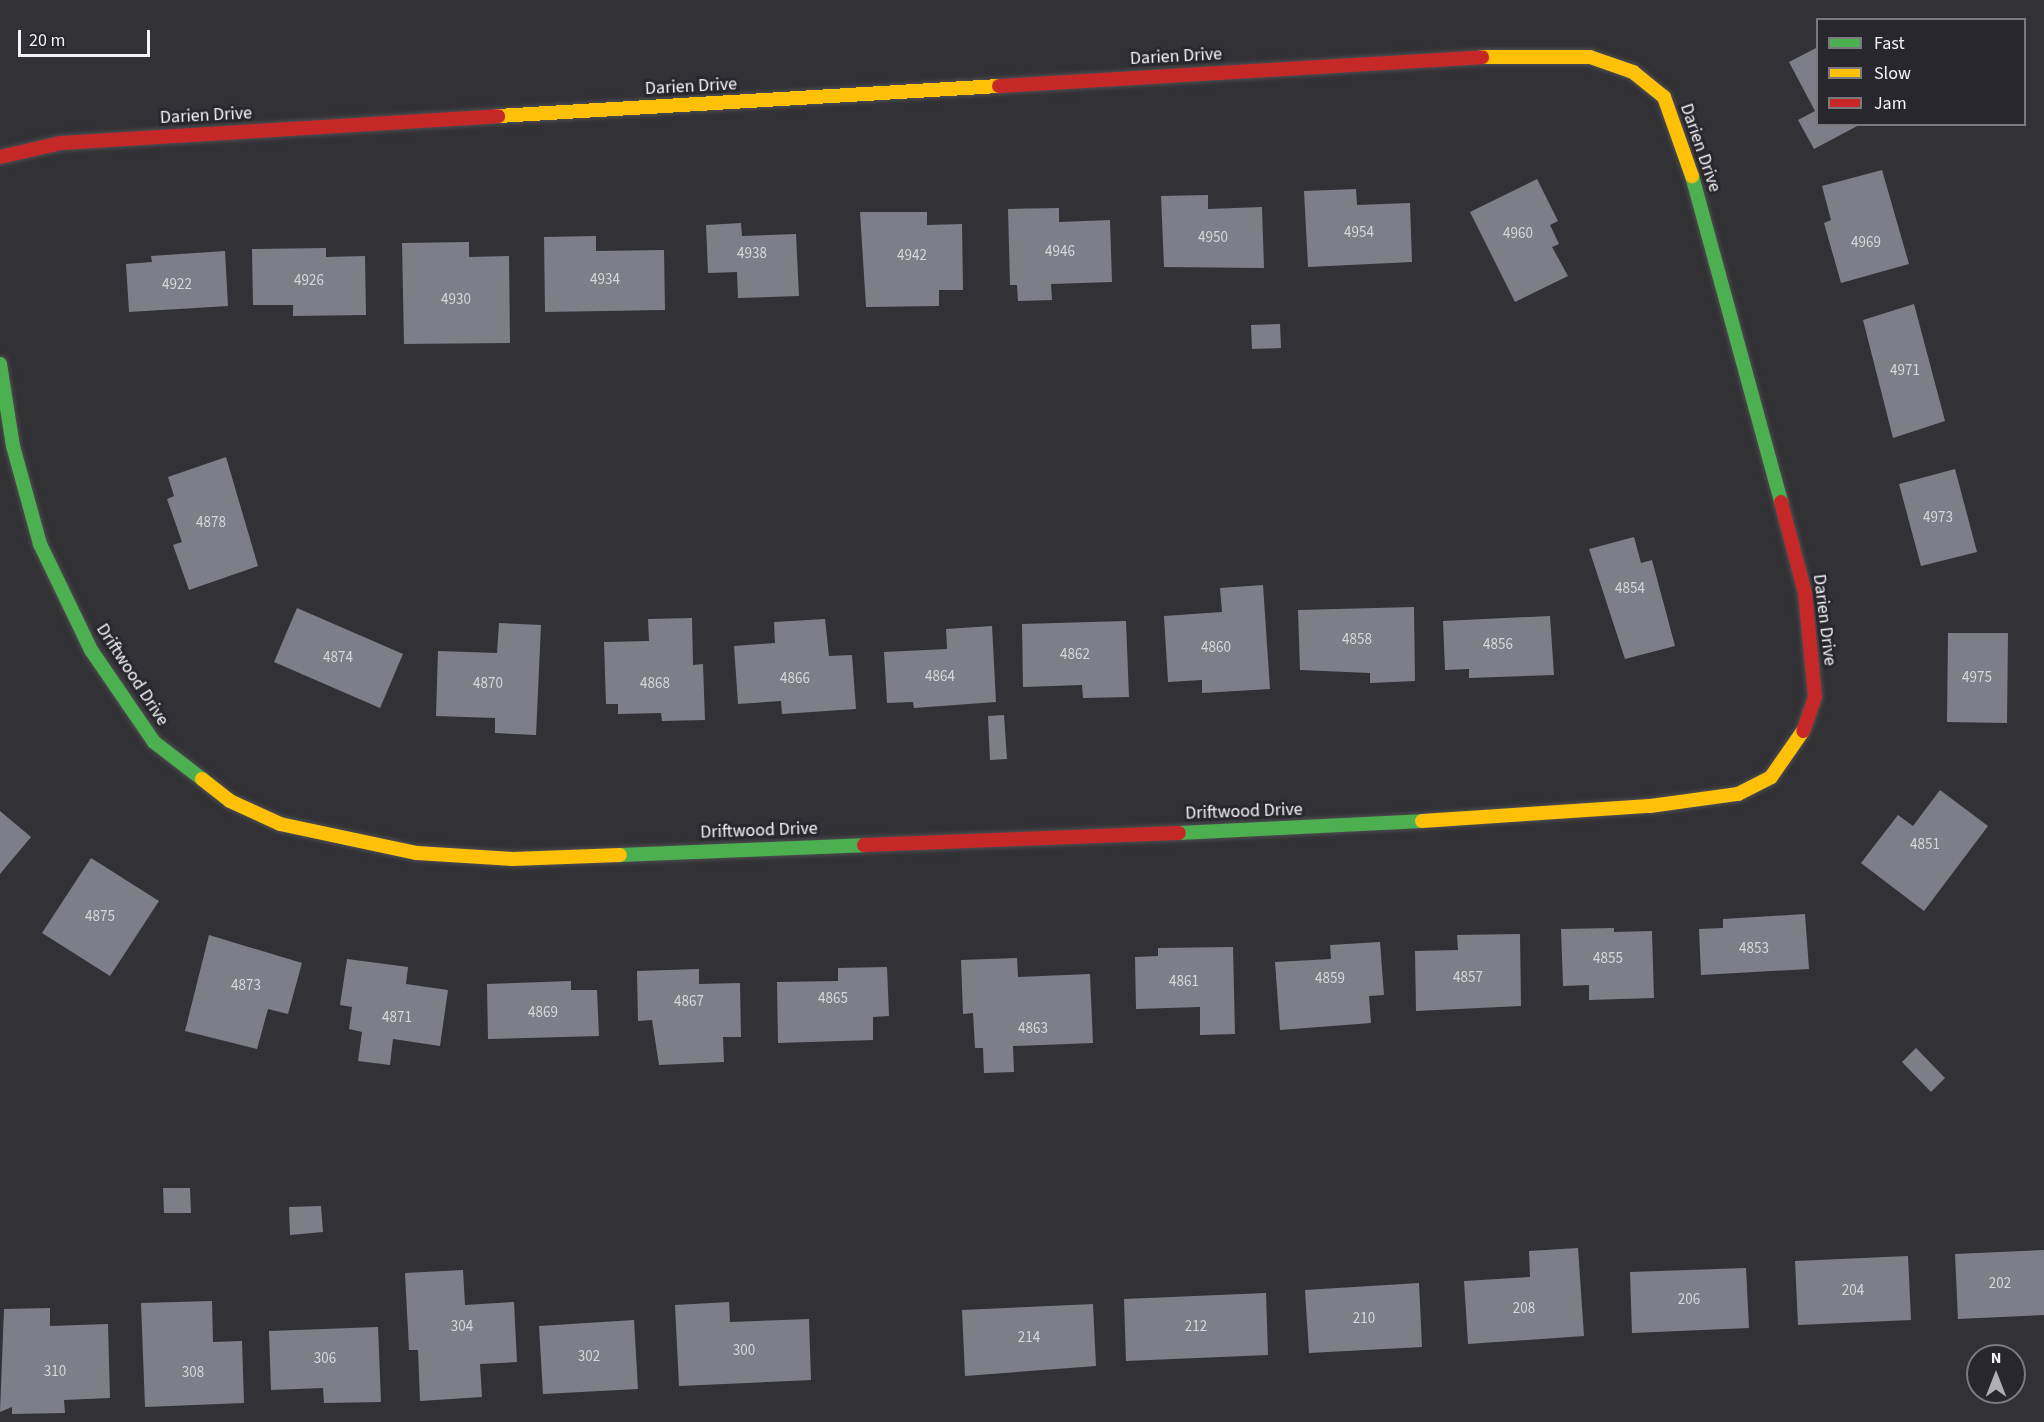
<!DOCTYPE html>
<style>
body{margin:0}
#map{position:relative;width:2044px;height:1422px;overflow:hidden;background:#323236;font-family:"Source Sans 3",sans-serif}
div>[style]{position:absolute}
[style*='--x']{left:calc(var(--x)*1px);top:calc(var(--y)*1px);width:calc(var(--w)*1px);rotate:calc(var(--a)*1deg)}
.building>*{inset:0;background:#7e7e88}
.roads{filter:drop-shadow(0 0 2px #4e4e52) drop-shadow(0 0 2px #4e4e52)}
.fast>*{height:14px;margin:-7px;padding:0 7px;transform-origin:7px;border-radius:7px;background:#4caf50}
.slow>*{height:14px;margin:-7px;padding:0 7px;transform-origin:7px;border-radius:7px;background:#ffc107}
.jam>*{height:14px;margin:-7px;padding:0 7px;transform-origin:7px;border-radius:7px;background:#c62828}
span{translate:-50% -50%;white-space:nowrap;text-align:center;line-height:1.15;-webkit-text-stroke:6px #27272d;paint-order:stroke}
.number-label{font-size:15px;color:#d6d6dc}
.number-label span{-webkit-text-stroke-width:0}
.street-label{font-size:18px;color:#f4f4f8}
.legend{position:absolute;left:1816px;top:18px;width:210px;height:108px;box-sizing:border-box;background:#27272d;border:2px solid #79797e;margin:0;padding:8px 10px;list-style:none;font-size:18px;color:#f4f4f8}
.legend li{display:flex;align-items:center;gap:12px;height:30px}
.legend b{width:30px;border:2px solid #79797e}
.north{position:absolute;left:1966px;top:1344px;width:60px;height:60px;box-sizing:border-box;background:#27272d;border:2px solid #79797e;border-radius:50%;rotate:0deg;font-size:16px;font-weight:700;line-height:24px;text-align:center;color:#f4f4f8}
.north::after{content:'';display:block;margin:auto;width:21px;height:27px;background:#b0b0b4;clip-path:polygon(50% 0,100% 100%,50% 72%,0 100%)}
.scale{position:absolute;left:18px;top:30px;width:132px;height:27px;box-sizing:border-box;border:3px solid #f4f4f8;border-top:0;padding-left:8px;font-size:18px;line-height:21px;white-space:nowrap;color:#f4f4f8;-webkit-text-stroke:4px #27272d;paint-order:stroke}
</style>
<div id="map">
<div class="building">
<div style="clip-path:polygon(1818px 47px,1818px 124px,1861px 124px,1814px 149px,1798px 120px,1815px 111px,1789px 62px)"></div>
<div style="clip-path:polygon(1882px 170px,1909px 264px,1841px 283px,1824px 223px,1831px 220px,1822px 186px)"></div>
<div style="clip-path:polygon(1537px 179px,1558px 221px,1550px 225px,1559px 244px,1552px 247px,1568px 276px,1515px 302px,1470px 212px)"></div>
<div style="clip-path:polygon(1356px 189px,1357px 205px,1410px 203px,1412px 262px,1308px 267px,1304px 191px)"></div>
<div style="clip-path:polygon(1208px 195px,1208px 209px,1262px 207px,1264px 268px,1164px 267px,1161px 196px)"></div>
<div style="clip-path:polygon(1059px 208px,1059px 222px,1110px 220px,1112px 282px,1051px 284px,1052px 300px,1018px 301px,1017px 285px,1010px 285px,1008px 209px)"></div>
<div style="clip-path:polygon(860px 212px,927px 212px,927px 225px,962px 224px,963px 290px,939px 290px,939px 306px,866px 307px)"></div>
<div style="clip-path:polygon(741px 223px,742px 236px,796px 234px,799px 296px,738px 298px,737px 272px,708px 273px,706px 225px)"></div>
<div style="clip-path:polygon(596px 236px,596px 251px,664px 250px,665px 310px,545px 312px,544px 237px)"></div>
<div style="clip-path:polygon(469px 242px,469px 257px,509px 256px,510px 343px,404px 344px,402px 243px)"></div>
<div style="clip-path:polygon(326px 248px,326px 257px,365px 256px,366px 315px,293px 316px,293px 305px,253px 305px,252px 249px)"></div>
<div style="clip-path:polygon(225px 251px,228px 306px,129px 312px,126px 264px,152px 262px,151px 256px)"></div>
<div style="clip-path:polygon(1914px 304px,1945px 421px,1893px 438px,1863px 320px)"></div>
<div style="clip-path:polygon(1280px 324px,1281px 348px,1252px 349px,1251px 325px)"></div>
<div style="clip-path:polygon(226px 457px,258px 566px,189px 590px,173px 545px,182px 542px,167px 499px,174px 496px,168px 477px)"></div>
<div style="clip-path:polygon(1955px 469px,1977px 552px,1921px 566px,1899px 484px)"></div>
<div style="clip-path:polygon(1634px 537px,1641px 563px,1652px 560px,1675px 646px,1625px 659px,1589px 549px)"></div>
<div style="clip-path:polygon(1263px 585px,1270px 689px,1202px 693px,1202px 680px,1168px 682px,1164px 616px,1222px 612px,1220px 588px)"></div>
<div style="clip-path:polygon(1414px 607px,1415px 681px,1370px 683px,1370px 673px,1300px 670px,1298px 610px)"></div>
<div style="clip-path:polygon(297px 608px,403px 654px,380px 708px,274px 662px)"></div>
<div style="clip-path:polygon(1550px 616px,1554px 675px,1469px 678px,1469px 669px,1445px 670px,1443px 621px)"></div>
<div style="clip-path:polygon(692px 618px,693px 665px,703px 664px,705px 720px,662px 721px,661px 713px,618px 714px,618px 704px,606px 704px,604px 642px,649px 641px,648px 619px)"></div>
<div style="clip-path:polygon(825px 619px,829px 656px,852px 655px,856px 709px,782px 714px,781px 701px,738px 704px,734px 646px,775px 643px,774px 622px)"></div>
<div style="clip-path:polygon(1126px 621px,1129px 697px,1083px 698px,1082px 685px,1023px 687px,1022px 624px)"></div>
<div style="clip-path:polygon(499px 623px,541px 625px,536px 735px,495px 733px,495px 718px,436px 716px,438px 651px,497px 653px)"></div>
<div style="clip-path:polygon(992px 626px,996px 702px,914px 708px,913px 702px,887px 703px,884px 652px,947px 649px,946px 629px)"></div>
<div style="clip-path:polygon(1948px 633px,2008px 633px,2007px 723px,1947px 722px)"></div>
<div style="clip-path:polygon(1004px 715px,1007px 759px,990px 760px,988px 716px)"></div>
<div style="clip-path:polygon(1940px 790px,1988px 826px,1924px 911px,1861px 863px,1898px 815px,1913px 826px)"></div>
<div style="clip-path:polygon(0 811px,31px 837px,0 874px)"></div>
<div style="clip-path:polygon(91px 858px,159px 901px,110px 976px,42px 933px)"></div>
<div style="clip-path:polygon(1805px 914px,1809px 969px,1701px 975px,1699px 929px,1723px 928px,1723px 919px)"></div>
<div style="clip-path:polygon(1614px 928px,1614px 932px,1652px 931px,1654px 998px,1589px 1000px,1589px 985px,1563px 986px,1561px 929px)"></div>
<div style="clip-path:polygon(1520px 934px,1521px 1006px,1416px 1011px,1415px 951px,1458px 950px,1457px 935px)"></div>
<div style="clip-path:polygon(209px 935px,302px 963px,288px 1014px,268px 1009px,257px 1049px,185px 1031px)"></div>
<div style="clip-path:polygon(1380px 942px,1384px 995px,1369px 996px,1371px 1023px,1280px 1030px,1275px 962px,1331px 959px,1330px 945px)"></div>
<div style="clip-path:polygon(1233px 947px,1235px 1034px,1200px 1035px,1200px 1007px,1136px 1009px,1135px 957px,1158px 956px,1158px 948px)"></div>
<div style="clip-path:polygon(1017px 958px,1018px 977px,1090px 974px,1093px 1043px,1013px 1046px,1014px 1072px,984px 1073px,983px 1048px,975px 1048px,973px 1013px,963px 1014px,961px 960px)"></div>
<div style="clip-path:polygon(347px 959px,408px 967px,406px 984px,448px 990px,440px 1046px,393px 1039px,390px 1065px,358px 1061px,362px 1032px,349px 1029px,352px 1007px,340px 1005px)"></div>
<div style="clip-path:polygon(887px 967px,889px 1016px,873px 1017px,873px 1040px,778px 1043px,777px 982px,838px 981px,838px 968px)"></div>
<div style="clip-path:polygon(699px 969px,699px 984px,740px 983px,741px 1037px,723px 1037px,724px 1062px,659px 1065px,652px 1020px,638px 1021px,637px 971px)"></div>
<div style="clip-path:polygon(571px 981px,571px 990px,597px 990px,599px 1036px,488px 1039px,487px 984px)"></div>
<div style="clip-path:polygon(1916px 1048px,1945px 1078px,1931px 1092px,1902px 1062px)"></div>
<div style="clip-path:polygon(163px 1188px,190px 1188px,191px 1213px,164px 1213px)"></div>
<div style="clip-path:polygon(321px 1206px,323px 1232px,290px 1235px,289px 1207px)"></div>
<div style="clip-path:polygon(1578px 1248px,1584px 1336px,1468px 1344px,1464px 1281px,1530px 1277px,1529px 1251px)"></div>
<div style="clip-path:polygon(2044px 1250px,2044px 1315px,1958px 1319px,1955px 1254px)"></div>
<div style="clip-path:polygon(1908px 1256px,1911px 1320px,1798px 1325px,1795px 1261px)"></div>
<div style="clip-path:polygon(1746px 1268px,1749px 1328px,1632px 1333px,1630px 1272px)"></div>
<div style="clip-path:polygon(463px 1270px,465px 1305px,514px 1302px,517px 1362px,480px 1364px,482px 1397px,420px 1401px,418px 1350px,409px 1350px,405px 1273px)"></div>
<div style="clip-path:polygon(1419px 1283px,1422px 1347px,1309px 1353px,1305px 1290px)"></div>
<div style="clip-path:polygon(1266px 1293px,1268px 1355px,1126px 1361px,1124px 1299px)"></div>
<div style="clip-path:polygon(212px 1301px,213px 1342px,242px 1341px,244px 1403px,145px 1407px,141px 1303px)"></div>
<div style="clip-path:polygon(729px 1302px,730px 1322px,809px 1319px,811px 1380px,679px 1386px,675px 1305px)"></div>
<div style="clip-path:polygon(1093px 1304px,1096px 1366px,965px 1376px,962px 1310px)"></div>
<div style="clip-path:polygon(50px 1308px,50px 1326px,108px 1324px,110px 1398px,64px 1400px,65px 1413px,12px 1414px,12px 1407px,0 1412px,4px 1309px)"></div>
<div style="clip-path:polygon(634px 1320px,638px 1389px,543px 1394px,539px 1326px)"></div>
<div style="clip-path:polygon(378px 1327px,381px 1402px,324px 1403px,323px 1388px,271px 1390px,269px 1331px)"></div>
</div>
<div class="roads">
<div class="fast">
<div style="--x:1692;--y:176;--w:338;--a:74.7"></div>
<div style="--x:0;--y:364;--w:83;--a:81"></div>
<div style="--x:13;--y:446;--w:102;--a:74.6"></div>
<div style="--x:40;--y:544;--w:118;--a:64.3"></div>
<div style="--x:91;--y:650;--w:112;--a:55.6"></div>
<div style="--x:154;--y:742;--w:61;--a:37.6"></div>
<div style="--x:1179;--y:833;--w:243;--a:-2.8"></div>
<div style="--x:620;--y:855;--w:244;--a:-2.3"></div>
</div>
<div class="slow">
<div style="--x:1482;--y:57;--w:108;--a:0"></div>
<div style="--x:1590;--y:57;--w:46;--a:19.2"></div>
<div style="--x:1633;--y:72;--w:40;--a:39"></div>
<div style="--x:1664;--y:97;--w:84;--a:70.5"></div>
<div style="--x:498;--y:116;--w:502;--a:-3.43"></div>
<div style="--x:202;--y:779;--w:36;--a:38"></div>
<div style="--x:230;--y:801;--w:55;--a:24.7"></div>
<div style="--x:280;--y:824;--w:140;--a:12"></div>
<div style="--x:417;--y:853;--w:96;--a:3.6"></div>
<div style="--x:513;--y:859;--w:107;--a:-2.1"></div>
<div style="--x:1422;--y:821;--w:228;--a:-3.8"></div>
<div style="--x:1650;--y:806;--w:89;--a:-7.8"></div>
<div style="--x:1738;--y:794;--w:37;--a:-27"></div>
<div style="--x:1771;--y:777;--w:56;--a:-55.2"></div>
</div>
<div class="jam">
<div style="--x:999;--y:86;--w:484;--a:-3.4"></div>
<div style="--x:0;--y:157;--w:63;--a:-12.9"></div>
<div style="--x:61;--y:143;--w:438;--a:-3.5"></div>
<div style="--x:1781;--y:502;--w:94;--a:75.2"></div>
<div style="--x:1805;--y:593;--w:104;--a:84.5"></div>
<div style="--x:1815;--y:697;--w:36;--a:109"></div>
<div style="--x:864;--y:845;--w:315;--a:-2.2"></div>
</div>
</div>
<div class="number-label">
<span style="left:1359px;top:233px">4954</span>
<span style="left:1518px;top:234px">4960</span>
<span style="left:1213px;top:238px">4950</span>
<span style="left:1866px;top:243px">4969</span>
<span style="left:1060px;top:252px">4946</span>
<span style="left:752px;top:254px">4938</span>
<span style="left:912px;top:256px">4942</span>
<span style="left:605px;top:280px">4934</span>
<span style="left:309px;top:281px">4926</span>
<span style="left:177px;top:285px">4922</span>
<span style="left:456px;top:300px">4930</span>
<span style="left:1905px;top:371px">4971</span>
<span style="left:1938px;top:518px">4973</span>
<span style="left:211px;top:523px">4878</span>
<span style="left:1630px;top:589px">4854</span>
<span style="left:1357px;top:640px">4858</span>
<span style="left:1498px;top:645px">4856</span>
<span style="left:1216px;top:648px">4860</span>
<span style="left:1075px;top:655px">4862</span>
<span style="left:338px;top:658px">4874</span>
<span style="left:940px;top:677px">4864</span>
<span style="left:1977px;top:678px">4975</span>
<span style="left:795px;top:679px">4866</span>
<span style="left:488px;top:684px">4870</span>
<span style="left:655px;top:684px">4868</span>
<span style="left:1925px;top:845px">4851</span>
<span style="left:100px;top:917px">4875</span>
<span style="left:1754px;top:949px">4853</span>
<span style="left:1608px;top:959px">4855</span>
<span style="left:1468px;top:978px">4857</span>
<span style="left:1330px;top:979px">4859</span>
<span style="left:1184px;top:982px">4861</span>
<span style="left:246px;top:986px">4873</span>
<span style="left:833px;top:999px">4865</span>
<span style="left:689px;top:1002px">4867</span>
<span style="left:543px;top:1013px">4869</span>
<span style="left:397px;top:1018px">4871</span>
<span style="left:1033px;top:1029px">4863</span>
<span style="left:2000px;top:1284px">202</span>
<span style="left:1853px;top:1291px">204</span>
<span style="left:1689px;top:1300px">206</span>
<span style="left:1524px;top:1309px">208</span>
<span style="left:1364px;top:1319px">210</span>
<span style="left:462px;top:1327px">304</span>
<span style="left:1196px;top:1327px">212</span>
<span style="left:1029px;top:1338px">214</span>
<span style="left:744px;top:1351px">300</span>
<span style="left:589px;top:1357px">302</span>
<span style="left:325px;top:1359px">306</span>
<span style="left:55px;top:1372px">310</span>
<span style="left:193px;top:1373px">308</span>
</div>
<div class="street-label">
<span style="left:1176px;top:57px;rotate:-3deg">Darien Drive</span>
<span style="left:691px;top:87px;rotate:-3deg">Darien Drive</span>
<span style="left:206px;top:116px;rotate:-3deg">Darien Drive</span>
<span style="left:1700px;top:148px;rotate:71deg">Darien Drive</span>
<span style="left:1824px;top:620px;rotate:83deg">Darien Drive</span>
<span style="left:132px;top:675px;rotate:57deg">Driftwood Drive</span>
<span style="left:1244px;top:812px;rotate:-2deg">Driftwood Drive</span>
<span style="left:759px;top:831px;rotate:-2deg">Driftwood Drive</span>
</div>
<ul class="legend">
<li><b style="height:8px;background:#4caf50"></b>Fast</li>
<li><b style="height:8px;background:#ffc107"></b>Slow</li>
<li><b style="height:8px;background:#c62828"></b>Jam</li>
</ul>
<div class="north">N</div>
<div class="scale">20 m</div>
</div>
